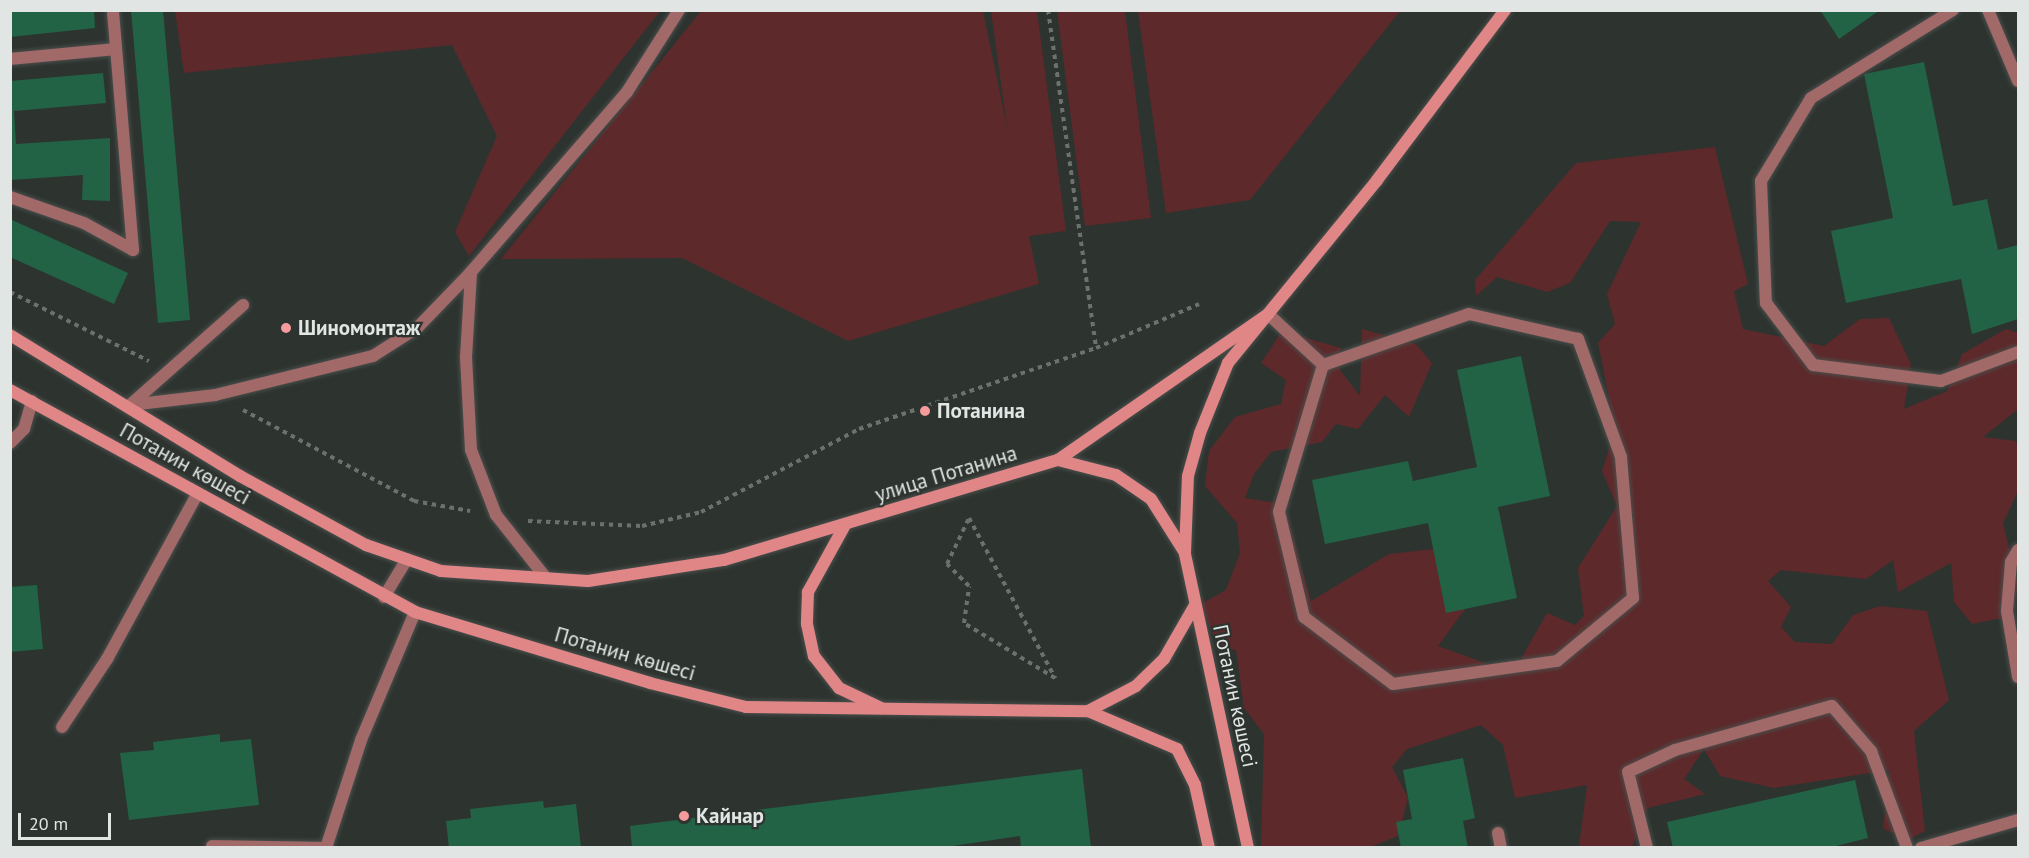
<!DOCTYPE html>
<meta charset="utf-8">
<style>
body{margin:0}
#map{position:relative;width:2029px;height:858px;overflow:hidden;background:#2d332f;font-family:"PT Sans",sans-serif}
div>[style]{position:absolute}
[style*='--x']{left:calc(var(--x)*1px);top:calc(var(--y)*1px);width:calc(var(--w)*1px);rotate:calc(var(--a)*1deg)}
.green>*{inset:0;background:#5e292b}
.building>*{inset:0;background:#236345}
.path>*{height:4px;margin-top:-2px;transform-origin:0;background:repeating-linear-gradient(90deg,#6c716e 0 4.5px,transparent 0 9px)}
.roads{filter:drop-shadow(0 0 2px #4a4f4c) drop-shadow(0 0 2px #4a4f4c)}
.lane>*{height:12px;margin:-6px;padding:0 6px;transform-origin:6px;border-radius:6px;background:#a26969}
.street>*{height:12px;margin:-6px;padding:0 6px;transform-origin:6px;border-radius:6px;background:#a26969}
.secondary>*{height:12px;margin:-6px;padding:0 6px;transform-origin:6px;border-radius:6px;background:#e18687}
.dots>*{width:16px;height:16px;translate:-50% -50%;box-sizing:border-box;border:3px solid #2d332f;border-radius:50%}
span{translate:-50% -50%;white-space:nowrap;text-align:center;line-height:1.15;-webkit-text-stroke:4.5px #2d332f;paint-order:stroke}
.poi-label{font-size:21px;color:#e1e5e3;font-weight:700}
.left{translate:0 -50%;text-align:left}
.street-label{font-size:21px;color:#e1e5e3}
.frame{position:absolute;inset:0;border:12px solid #e1e5e3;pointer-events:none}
.scale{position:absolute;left:18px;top:813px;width:93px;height:27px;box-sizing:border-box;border:3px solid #e1e5e3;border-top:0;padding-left:8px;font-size:18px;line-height:21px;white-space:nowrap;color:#e1e5e3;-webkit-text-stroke:4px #2d332f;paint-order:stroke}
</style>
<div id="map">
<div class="green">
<div style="clip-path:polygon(175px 11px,175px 10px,660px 11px,469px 256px,455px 232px,497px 136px,452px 45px,184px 73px)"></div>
<div style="clip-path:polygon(701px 11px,983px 11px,1007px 127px,991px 11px,1037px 11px,1066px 231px,1029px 236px,1039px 284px,848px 341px,682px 258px,501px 259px)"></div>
<div style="clip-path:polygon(1057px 11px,1125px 11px,1151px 218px,1085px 226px)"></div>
<div style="clip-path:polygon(1138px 11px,1138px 10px,1400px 11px,1250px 200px,1166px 213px)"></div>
<div style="clip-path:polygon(1715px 147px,1748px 284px,1734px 291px,1743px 329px,1824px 346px,1860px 319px,1889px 318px,1911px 364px,1904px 409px,1947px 391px,1962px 354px,2006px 329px,2018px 333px,2017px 410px,1983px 437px,2016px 441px,2018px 452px,2018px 491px,2003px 523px,2018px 585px,2012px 616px,1972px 624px,1954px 602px,1951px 563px,1898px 592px,1893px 560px,1866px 579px,1781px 570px,1768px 581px,1791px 607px,1781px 627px,1795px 642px,1832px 644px,1853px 615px,1880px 606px,1927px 611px,1949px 700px,1914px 731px,1925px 831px,1910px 839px,1883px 829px,1889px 770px,1774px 788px,1720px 776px,1704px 749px,1684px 779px,1705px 794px,1648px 808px,1632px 847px,1579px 847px,1587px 785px,1515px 798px,1503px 745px,1481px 725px,1407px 749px,1392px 767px,1408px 798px,1398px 836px,1370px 847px,1261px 847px,1264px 734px,1244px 708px,1236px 650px,1218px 648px,1201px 604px,1226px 590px,1240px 553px,1237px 523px,1205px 486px,1209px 451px,1235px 417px,1281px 404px,1286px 380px,1261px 363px,1282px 331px,1341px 348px,1340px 370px,1360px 396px,1362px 329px,1416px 344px,1432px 363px,1409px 417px,1385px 395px,1358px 429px,1336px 424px,1322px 442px,1271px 452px,1254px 474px,1245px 498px,1284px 504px,1311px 601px,1389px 554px,1443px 548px,1471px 601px,1438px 646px,1513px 673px,1547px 613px,1575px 625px,1584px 616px,1578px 568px,1617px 506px,1602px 471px,1615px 429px,1598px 343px,1615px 324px,1607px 294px,1641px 222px,1610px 221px,1570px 283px,1547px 292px,1497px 277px,1476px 296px,1475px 280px,1576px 163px)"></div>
</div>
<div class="building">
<div style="clip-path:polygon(10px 10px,94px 10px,95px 28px,10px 37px)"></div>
<div style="clip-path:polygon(131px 10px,163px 10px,190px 320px,158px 323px)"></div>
<div style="clip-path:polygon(1820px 10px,1880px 10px,1839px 39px)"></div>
<div style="clip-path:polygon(1924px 62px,1953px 206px,1987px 199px,1998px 250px,2018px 245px,2018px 319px,1972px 334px,1961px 279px,1846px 303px,1831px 231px,1893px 218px,1864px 74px)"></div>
<div style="clip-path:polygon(103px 73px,106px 103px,14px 111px,16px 144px,110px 138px,110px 201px,82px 200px,83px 175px,10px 180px,10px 81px)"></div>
<div style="clip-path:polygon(10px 219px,128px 273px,114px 304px,10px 257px)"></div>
<div style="clip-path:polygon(1521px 356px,1550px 496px,1498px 507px,1517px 598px,1446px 613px,1428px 523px,1325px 544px,1312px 480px,1408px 461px,1413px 481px,1477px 467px,1457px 370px)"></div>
<div style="clip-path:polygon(37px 585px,43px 649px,10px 652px,10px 587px)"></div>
<div style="clip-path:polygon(220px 734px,220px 742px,251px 739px,259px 805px,129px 820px,120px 753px,154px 750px,153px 742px)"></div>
<div style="clip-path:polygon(1463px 758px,1475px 818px,1463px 821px,1468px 848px,1401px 848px,1396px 822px,1412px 819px,1403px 770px)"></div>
<div style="clip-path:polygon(1082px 769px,1091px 848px,1021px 848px,1020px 836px,939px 848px,632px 848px,630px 826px)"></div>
<div style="clip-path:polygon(1855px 780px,1868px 838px,1828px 848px,1673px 848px,1667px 822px)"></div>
<div style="clip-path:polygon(543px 801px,544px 808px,576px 804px,581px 848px,449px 848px,446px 821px,471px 818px,470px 809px)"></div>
</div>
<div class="path">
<div style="--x:1048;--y:10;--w:341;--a:81.9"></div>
<div style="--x:10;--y:292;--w:155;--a:26.4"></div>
<div style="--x:243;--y:410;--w:194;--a:28"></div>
<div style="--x:414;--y:501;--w:57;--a:10.1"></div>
<div style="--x:969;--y:518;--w:182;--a:61.7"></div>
<div style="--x:1055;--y:678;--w:106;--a:-148.9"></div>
<div style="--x:964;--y:623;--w:37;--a:-82"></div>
<div style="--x:969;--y:586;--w:31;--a:-135"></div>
<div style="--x:947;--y:564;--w:51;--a:-64.4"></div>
<div style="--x:528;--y:521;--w:114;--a:2.5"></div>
<div style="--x:642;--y:526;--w:61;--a:-13.3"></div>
<div style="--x:701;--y:512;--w:178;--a:-27.7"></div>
<div style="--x:859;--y:429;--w:250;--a:-18.9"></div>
<div style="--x:1096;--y:348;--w:112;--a:-23.1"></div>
</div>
<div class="roads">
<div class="lane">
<div style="--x:1953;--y:10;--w:167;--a:148.2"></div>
<div style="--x:1811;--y:98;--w:97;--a:121.1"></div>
<div style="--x:1761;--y:181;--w:122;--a:87.7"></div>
<div style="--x:1766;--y:303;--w:78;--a:52.8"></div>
<div style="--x:1813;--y:365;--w:129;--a:7.1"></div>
<div style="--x:1941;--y:381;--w:82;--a:-20.6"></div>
<div style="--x:1988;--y:10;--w:77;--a:67.1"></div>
<div style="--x:10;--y:59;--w:106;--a:-5.4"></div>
<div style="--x:10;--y:197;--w:78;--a:19.4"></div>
<div style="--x:84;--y:223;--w:56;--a:28.9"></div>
<div style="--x:133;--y:250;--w:241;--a:-94.8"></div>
<div style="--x:1268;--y:314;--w:75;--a:42.8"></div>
<div style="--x:1323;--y:365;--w:153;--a:106.7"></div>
<div style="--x:1279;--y:512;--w:108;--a:76.6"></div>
<div style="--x:1304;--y:617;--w:111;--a:37"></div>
<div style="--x:1393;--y:684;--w:166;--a:-8"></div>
<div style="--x:1557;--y:661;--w:99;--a:-39.7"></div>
<div style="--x:1633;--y:598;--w:142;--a:-94.9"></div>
<div style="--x:1621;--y:457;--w:126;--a:-110"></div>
<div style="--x:1578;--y:339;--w:112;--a:-167.1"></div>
<div style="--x:1469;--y:314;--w:155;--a:160.7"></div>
<div style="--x:130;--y:405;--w:86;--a:-6.7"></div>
<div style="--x:215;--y:395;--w:163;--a:-13.9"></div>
<div style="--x:373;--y:356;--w:52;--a:-32.5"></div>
<div style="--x:417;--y:328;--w:78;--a:-46"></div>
<div style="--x:130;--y:405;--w:151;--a:-41.5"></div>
<div style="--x:10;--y:443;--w:20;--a:-45"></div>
<div style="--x:24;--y:429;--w:29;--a:-74"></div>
<div style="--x:2018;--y:550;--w:14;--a:120"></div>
<div style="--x:2011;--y:562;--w:49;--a:94.7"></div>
<div style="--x:2007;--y:611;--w:67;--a:80.5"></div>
<div style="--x:546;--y:578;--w:80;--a:-128.4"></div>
<div style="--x:496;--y:515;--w:70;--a:-111"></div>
<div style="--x:471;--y:450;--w:93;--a:-93.1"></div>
<div style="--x:466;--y:357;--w:85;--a:-86.6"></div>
<div style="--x:471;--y:272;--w:238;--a:-49.1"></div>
<div style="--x:627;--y:92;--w:97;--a:-57.6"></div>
<div style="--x:62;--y:727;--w:82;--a:-56.5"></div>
<div style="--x:107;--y:659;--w:189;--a:-61.3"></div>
<div style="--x:1498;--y:833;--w:15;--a:79"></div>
<div style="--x:212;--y:846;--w:113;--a:1"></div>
<div style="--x:326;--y:848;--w:114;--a:-72"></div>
<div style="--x:361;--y:740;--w:139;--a:-67.1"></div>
<div style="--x:1647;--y:848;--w:78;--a:-104"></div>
<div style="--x:1628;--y:772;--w:52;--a:-25.1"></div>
<div style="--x:1675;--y:750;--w:163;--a:-15.7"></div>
<div style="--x:1832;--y:706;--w:60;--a:49.1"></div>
<div style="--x:1871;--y:751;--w:103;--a:69.6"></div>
<div style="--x:1921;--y:848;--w:101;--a:-16.1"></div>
</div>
<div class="street">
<div style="--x:384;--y:597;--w:44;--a:-58.8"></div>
</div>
<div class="secondary">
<div style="--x:10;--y:335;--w:270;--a:31.5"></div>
<div style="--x:240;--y:476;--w:144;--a:28.7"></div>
<div style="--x:366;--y:545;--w:79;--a:19.1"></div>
<div style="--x:441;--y:571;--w:147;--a:3.9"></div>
<div style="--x:588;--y:581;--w:138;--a:-8.8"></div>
<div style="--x:724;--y:560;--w:349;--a:-16.7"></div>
<div style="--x:1058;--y:460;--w:256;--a:-34.8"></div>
<div style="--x:10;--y:390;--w:462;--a:28.7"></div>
<div style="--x:415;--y:612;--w:245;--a:16.8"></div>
<div style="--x:650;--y:683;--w:99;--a:14"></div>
<div style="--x:746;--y:707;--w:342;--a:0.7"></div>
<div style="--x:1088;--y:711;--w:97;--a:23.1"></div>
<div style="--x:1177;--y:749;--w:40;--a:63.4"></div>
<div style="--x:1195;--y:785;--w:65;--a:77.5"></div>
<div style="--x:1058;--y:460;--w:60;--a:14.5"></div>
<div style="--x:1116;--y:475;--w:42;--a:34.4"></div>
<div style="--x:1151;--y:499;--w:64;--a:57.8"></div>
<div style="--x:845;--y:525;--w:77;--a:118.9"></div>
<div style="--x:808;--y:592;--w:32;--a:92"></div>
<div style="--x:807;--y:624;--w:33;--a:78"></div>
<div style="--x:814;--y:656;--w:41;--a:52"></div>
<div style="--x:839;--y:688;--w:47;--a:25.5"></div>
<div style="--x:1088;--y:711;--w:54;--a:-27.5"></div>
<div style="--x:1136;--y:686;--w:39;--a:-44"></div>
<div style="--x:1164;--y:659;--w:62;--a:-60.1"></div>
<div style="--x:1248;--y:848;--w:302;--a:-102.1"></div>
<div style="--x:1185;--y:553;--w:77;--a:-87.8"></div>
<div style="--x:1188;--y:476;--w:45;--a:-74.4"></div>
<div style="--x:1200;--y:433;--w:75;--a:-68.2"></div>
<div style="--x:1228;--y:363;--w:236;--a:-50.8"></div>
<div style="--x:1377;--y:180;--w:213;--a:-53"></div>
</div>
</div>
<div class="dots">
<div style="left:286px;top:328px;background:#f59b9b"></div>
<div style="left:925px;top:411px;background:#f59b9b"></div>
<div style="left:684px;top:816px;background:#f59b9b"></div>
</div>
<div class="poi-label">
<span class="left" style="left:298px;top:328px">Шиномонтаж</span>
<span class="left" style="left:937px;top:411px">Потанина</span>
<span class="left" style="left:696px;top:816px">Кайнар</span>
</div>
<div class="street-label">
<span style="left:185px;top:464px;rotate:29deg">Потанин көшесі</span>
<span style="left:946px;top:474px;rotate:-17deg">улица Потанина</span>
<span style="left:625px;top:654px;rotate:16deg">Потанин көшесі</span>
<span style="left:1235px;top:696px;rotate:78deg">Потанин көшесі</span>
</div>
<div class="frame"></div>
<div class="scale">20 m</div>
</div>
